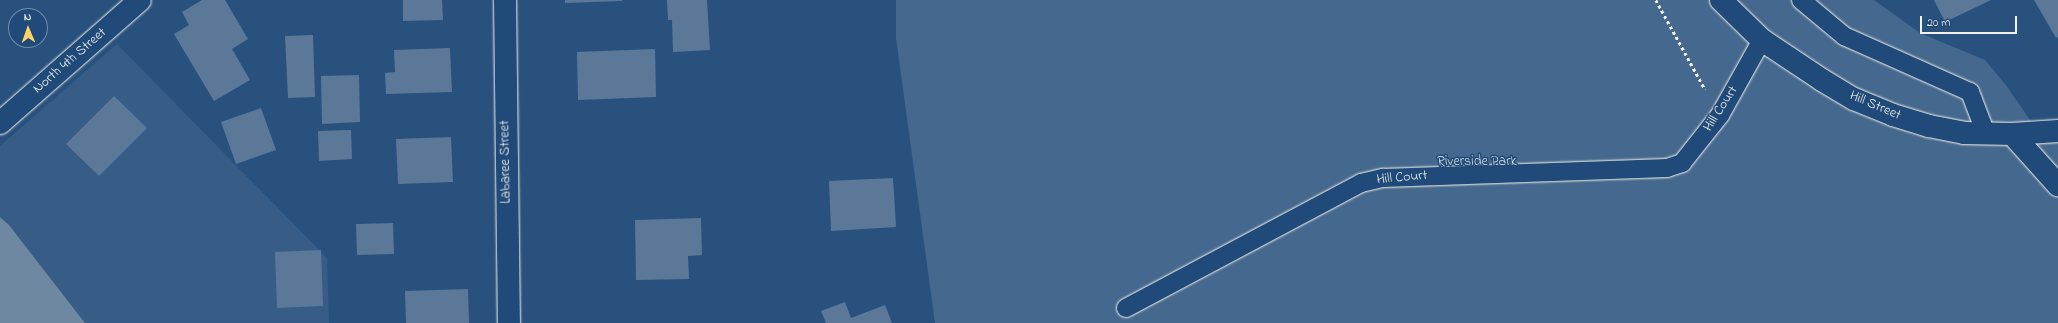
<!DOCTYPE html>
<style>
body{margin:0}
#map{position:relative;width:2058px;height:323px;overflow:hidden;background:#28517e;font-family:"Indie Flower",sans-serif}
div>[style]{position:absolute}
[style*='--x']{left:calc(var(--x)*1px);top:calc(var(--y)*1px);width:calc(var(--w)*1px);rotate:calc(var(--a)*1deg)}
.built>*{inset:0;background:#375d86}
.green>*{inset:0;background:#45688e}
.water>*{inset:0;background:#6e88a2}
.building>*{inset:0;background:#5b7899}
.path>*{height:2.5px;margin-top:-1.25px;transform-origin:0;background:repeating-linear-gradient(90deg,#f4f1e8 0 3px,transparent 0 6px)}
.roads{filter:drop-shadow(0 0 1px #f4f1e8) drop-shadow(0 0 1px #f4f1e8)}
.lane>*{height:18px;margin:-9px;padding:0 9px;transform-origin:9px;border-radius:9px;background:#1f4a7a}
.street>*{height:22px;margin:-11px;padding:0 11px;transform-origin:11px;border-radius:11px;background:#1f4a7a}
.secondary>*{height:22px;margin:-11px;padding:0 11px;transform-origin:11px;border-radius:11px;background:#1f4a7a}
span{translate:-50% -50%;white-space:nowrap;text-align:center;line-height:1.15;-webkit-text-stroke:3px #1f4a7a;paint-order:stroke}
.street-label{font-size:14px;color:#f4f1e8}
.park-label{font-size:14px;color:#dadcda}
.north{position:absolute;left:8px;top:8px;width:40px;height:40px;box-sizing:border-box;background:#1f4a7a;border:1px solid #748da6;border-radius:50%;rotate:358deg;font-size:11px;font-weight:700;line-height:16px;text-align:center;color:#f4f1e8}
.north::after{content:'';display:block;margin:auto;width:14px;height:18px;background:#ffd166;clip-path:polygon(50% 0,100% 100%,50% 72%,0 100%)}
.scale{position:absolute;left:1920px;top:16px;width:97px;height:18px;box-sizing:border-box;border:2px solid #f4f1e8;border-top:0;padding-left:5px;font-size:12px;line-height:14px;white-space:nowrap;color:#f4f1e8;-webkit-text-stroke:3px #1f4a7a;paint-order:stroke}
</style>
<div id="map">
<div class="built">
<div style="clip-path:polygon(117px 44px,327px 258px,329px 323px,85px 323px,9px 225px,0 217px,0 146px)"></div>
</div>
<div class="green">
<div style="clip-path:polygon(896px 0,1874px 0,1920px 33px,1985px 60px,2006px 85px,2032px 123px,2058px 134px,2058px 323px,935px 323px,896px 38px)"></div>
</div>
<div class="water">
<div style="clip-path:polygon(0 217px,9px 225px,85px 323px,0 323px)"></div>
</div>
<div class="building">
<div style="clip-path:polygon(202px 0,225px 0,248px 39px,232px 49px,250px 80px,214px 101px,174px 34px,189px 25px,182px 12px)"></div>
<div style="clip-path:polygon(403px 0,442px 0,443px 20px,403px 21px)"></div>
<div style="clip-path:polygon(565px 0,622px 0,622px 1px,565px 3px)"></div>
<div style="clip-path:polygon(667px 0,707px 0,710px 50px,673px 52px,672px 20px,668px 20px)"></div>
<div style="clip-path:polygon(1934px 0,1991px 0,1945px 22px)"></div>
<div style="clip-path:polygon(2034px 0,2058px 0,2058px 37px,2056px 38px)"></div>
<div style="clip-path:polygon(313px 35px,315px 97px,288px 98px,285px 36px)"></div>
<div style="clip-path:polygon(450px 48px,452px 92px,386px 94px,385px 73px,395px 72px,394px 50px)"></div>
<div style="clip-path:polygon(655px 49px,656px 97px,578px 100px,577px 52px)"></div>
<div style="clip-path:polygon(359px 75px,360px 122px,322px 124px,321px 76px)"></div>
<div style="clip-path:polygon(114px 96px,147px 128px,99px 176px,66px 144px)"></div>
<div style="clip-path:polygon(261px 108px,276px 150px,236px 164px,221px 122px)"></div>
<div style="clip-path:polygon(351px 130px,352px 159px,319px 161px,318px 131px)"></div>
<div style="clip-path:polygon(451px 137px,453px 182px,398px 184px,396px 139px)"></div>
<div style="clip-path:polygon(893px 178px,896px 227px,831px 231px,829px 181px)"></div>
<div style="clip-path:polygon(701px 218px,702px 255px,688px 256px,689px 279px,636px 280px,635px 220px)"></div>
<div style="clip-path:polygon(393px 223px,394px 254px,357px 255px,356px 224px)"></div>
<div style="clip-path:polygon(321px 250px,323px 306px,277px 308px,275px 252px)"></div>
<div style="clip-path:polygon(468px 289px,469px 323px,406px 323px,405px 291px)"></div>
<div style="clip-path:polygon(845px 302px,851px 318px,885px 305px,892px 323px,826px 323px,821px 311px)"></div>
</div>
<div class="path">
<div style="--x:1656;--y:0;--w:102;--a:61.2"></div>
</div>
<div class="roads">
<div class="lane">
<div style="--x:1801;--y:0;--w:56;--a:39.9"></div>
<div style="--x:1844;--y:36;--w:138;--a:24"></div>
<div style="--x:1970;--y:92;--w:45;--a:69.1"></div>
<div style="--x:1126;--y:308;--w:266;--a:-28"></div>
<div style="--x:1361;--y:183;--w:23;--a:-13"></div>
<div style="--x:1383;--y:178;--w:284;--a:-2"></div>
<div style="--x:1667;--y:168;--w:16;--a:-18"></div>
<div style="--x:1682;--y:163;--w:61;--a:-51.6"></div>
<div style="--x:1720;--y:115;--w:86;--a:-60.8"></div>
</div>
<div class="street">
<div style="--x:505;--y:0;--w:323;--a:89.3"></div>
<div style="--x:1721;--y:0;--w:57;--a:44.3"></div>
<div style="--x:1762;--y:40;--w:72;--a:33.7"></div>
<div style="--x:1822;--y:80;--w:37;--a:31"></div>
<div style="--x:1854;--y:99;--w:42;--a:22.3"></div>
<div style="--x:1893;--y:115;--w:38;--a:17"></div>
<div style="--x:1929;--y:126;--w:36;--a:11"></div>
<div style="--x:1964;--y:133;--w:48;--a:1.2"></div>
<div style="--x:2012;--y:134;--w:46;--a:-3.7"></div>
<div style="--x:2012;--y:134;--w:69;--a:48"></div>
</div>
<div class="secondary">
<div style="--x:0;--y:123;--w:186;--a:-41.3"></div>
</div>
</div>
<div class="street-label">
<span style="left:70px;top:61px;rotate:-41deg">North 4th Street</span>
<span style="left:1875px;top:106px;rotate:23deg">Hill Street</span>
<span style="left:1721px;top:109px;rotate:-57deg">Hill Court</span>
<span style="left:506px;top:162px;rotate:-91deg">Labaree Street</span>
<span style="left:1402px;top:178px;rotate:-5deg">Hill Court</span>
</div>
<div class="park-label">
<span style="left:1477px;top:162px">Riverside Park</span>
</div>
<div class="north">N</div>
<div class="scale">20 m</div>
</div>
